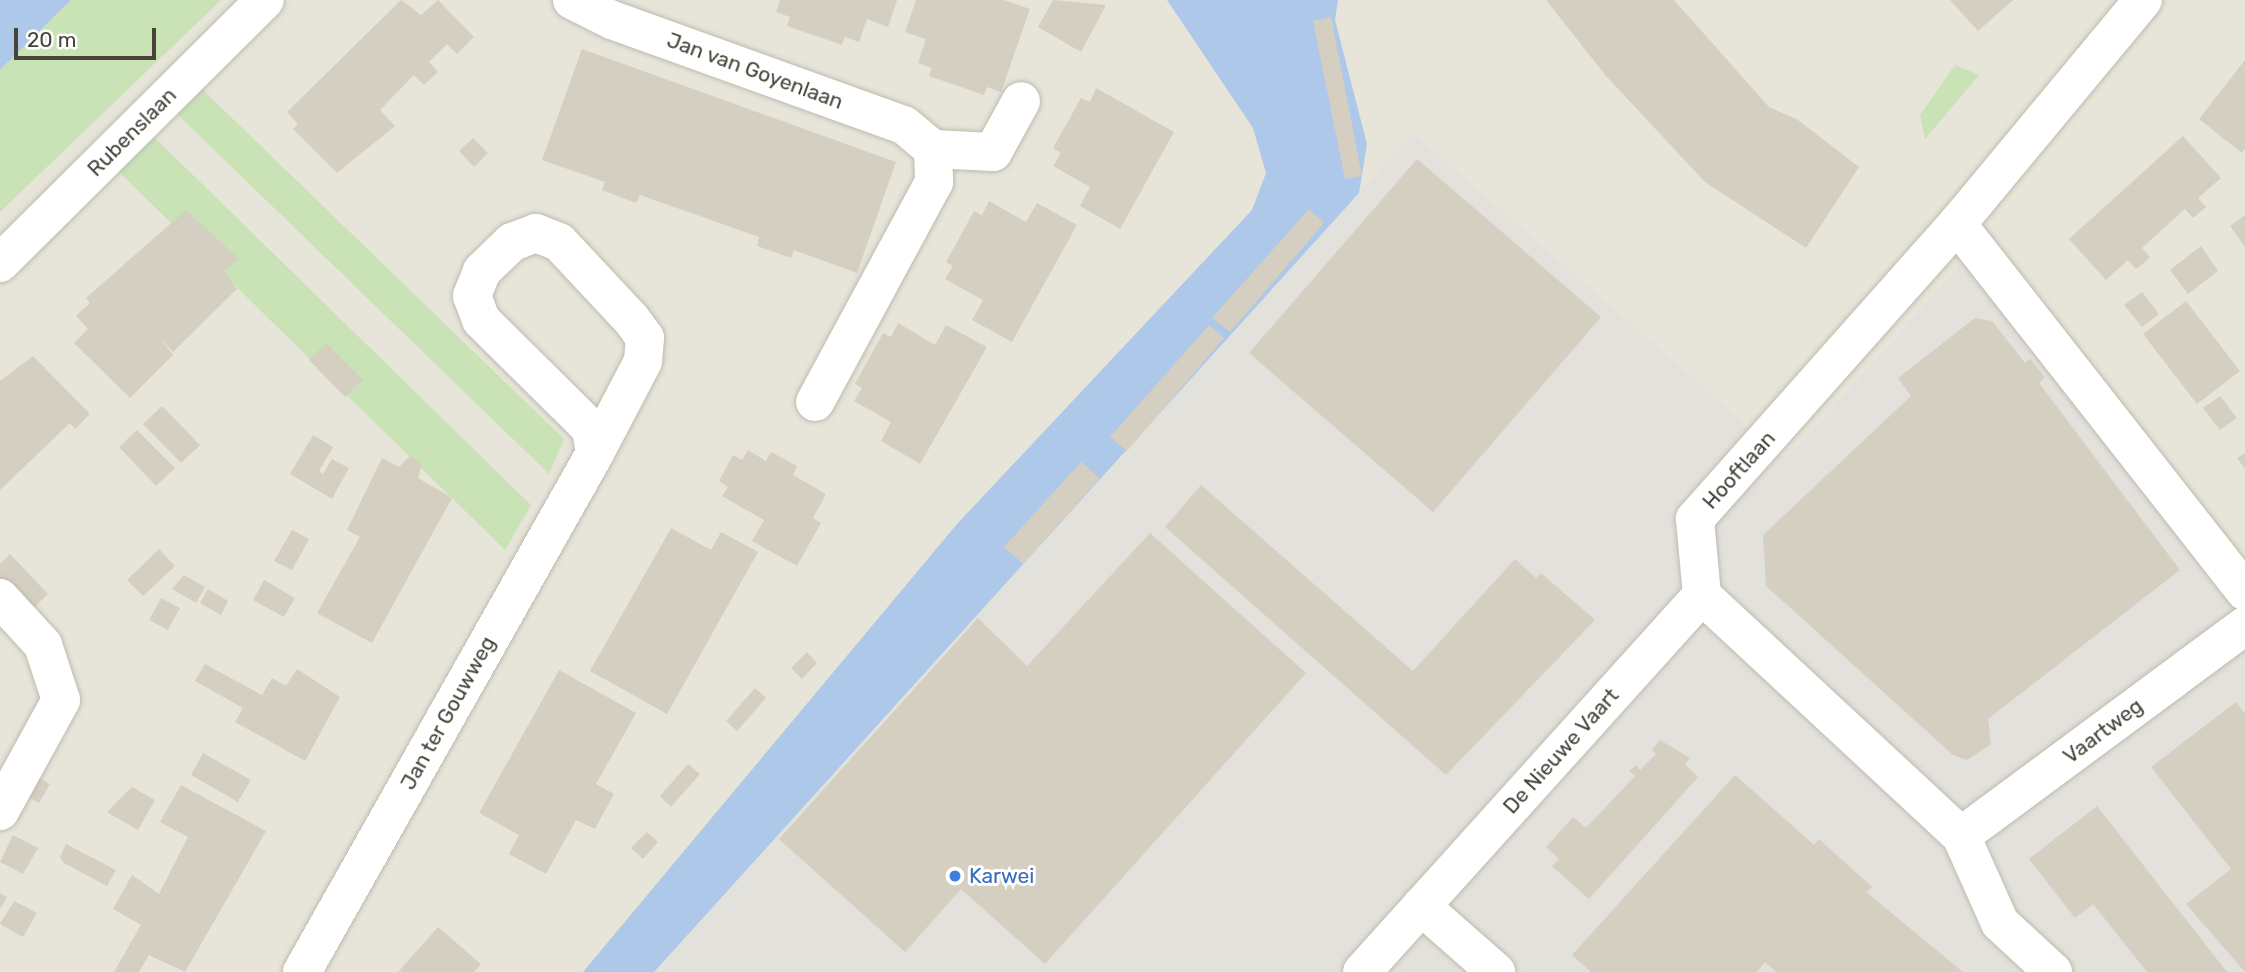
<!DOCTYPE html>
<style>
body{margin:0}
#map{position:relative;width:2245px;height:972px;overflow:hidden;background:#f3f2ea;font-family:Rubik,sans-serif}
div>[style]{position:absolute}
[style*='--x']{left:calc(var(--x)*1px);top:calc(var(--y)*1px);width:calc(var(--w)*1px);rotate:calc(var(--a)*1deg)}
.residential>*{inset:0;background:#e7e4d9}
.industrial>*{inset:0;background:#e3e1db}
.green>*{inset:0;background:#c9e3b7}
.water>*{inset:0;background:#adc8e9}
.building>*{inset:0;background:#d4cfc1}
.roads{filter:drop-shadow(0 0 2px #bebbae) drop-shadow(0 0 2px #bebbae)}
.street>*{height:38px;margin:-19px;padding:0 19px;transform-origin:19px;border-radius:19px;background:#fff}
.dots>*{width:19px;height:19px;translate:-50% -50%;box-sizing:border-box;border:4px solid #fff;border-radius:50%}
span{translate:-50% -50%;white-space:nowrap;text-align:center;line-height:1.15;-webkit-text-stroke:6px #fff;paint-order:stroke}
.street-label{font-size:21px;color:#474339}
.shop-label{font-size:21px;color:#366cbe}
.left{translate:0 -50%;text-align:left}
.scale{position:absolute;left:14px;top:28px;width:142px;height:32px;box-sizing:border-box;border:4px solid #474339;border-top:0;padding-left:9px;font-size:21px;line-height:24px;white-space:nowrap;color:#474339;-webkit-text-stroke:5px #fff;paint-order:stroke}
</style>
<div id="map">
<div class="residential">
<div style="clip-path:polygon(0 0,2245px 0,2245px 972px,0 972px)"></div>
</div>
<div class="industrial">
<div style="clip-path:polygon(1413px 133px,1786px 460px,1965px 260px,2245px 625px,2245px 972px,654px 972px)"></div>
</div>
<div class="green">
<div style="clip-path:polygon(71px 0,221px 0,0 212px,0 70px)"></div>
<div style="clip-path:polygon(1955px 65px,1979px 75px,1925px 139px,1920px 115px)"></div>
<div style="clip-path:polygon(201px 88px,564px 439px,549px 474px,175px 112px)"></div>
<div style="clip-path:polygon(152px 135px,531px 505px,505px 550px,116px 169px)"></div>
</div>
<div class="water">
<div style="clip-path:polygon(0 0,71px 0,0 70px)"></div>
<div style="clip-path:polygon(1167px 0,1338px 0,1335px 20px,1367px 144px,1359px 193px,654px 972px,583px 972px,957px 524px,1252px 210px,1266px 173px,1253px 128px)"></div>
</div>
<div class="building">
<div style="clip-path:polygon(401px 0,421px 15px,438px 0,474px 37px,457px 54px,447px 44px,429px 62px,438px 72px,424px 85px,414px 75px,380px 110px,395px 126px,337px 173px,293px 129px,298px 124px,287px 112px)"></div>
<div style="clip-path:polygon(780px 0,897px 0,888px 27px,867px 19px,859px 42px,845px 37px,842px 45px,787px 26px,790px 17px,776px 12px)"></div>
<div style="clip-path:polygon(916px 0,1003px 0,1030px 9px,1001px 92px,987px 87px,984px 95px,929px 76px,932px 68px,918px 63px,926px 39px,905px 32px)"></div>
<div style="clip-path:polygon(1053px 0,1106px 5px,1081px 52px,1038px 27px)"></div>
<div style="clip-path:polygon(1546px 0,1674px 0,1769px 107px,1798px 120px,1859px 167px,1806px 248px,1705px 182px,1606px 76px)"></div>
<div style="clip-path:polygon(1950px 0,2013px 0,1978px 31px)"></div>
<div style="clip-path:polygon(1331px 17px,1362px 176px,1345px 179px,1313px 21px)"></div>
<div style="clip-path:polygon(582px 49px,896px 162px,857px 273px,794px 250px,791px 258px,757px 246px,759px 237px,640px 195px,636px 203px,602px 190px,605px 182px,542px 160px)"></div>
<div style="clip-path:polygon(2245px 60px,2245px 148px,2242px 153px,2199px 119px)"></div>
<div style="clip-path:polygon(1096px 88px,1174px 132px,1120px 229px,1080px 206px,1090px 187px,1053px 166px,1061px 153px,1053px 148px,1081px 98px,1090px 102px)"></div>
<div style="clip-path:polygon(2183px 136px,2221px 178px,2198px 198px,2206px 207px,2193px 218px,2185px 209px,2142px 248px,2150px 257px,2144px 263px,2136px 269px,2128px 260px,2106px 280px,2069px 239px)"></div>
<div style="clip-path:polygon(473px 138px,488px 153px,474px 167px,459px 151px)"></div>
<div style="clip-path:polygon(1417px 159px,1601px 317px,1433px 512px,1249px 353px)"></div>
<div style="clip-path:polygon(989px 201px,1026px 222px,1037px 203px,1077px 225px,1012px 342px,972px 320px,983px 300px,945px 279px,953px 266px,946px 262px,974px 211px,982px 215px)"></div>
<div style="clip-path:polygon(1309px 209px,1324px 223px,1230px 332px,1212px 318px)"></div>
<div style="clip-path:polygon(186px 210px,239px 259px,224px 272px,237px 289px,173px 352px,159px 337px,173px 355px,130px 398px,74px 343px,88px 329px,76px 316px,90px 303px,86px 298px)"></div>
<div style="clip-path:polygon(2245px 215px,2245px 247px,2230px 226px)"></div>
<div style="clip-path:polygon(2201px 246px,2218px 271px,2188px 294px,2170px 270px)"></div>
<div style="clip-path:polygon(2142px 292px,2159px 314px,2142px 327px,2124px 305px)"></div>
<div style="clip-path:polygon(2186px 301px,2240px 371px,2197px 404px,2143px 334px)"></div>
<div style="clip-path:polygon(1975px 318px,1992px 321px,2025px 363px,2030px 359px,2045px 378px,2039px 383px,2180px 570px,1988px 719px,1991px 744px,1967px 760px,1953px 755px,1766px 586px,1763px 535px,1911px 396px,1898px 378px)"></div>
<div style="clip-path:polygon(898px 323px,935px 345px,946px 325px,987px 347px,920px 464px,881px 441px,891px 422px,854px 401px,862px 388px,855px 384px,883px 333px,891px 337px)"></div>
<div style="clip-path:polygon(1209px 325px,1224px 338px,1127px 451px,1110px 437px)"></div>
<div style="clip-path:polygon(326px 343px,363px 380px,345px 397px,309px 360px)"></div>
<div style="clip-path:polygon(33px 356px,90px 414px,75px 429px,70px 423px,0 490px,0 381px)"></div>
<div style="clip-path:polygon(2220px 396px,2237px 418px,2220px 430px,2203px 408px)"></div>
<div style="clip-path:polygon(162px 406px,200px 445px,181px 463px,143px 424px)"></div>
<div style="clip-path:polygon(137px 430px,175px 468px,156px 486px,119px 447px)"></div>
<div style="clip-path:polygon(313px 435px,333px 447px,319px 471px,323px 474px,332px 459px,349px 468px,332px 499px,290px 474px)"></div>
<div style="clip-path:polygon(748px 450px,766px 461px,771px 452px,797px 466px,793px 475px,826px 494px,813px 518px,821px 523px,797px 566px,752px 541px,764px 520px,722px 496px,728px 487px,719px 481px,733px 455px,742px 460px)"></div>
<div style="clip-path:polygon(2245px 453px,2245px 469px,2237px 458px)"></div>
<div style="clip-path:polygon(410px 456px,422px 463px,418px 478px,452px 498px,372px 643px,317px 613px,360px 537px,347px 530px,382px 458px,399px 467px)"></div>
<div style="clip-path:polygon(1081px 462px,1100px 478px,1023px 564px,1004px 547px)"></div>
<div style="clip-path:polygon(1201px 485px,1413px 671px,1515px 559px,1536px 578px,1541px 573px,1595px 620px,1446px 775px,1165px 527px)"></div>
<div style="clip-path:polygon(671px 528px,711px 550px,721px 532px,758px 552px,667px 714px,590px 671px)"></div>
<div style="clip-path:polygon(292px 530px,309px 539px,292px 570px,274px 561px)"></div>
<div style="clip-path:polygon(1150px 533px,1306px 673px,1045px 964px,961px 889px,905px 952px,779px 839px,978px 618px,1027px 666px)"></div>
<div style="clip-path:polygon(159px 549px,175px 566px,143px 596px,127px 580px)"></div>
<div style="clip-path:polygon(10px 554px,48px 594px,28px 613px,0 585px,0 564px)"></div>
<div style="clip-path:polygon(184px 575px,205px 587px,196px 603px,172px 589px)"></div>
<div style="clip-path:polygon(264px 580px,295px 598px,284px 617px,253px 600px)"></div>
<div style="clip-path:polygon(208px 589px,228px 601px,221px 615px,200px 603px)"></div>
<div style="clip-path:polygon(161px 598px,180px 608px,168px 630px,149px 620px)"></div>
<div style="clip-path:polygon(807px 652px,817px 663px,802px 679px,791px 668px)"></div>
<div style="clip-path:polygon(205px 664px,262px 695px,272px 678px,286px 686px,297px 669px,340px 697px,305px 761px,235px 722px,243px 708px,195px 681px)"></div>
<div style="clip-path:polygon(559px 670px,636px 713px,596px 784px,614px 794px,595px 829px,576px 820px,546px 874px,509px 854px,519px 835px,479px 813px)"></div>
<div style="clip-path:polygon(755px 688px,766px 698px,737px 731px,726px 721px)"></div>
<div style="clip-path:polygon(2236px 702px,2245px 713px,2245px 972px,2186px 904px,2231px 869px,2151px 767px)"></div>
<div style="clip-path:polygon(1660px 740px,1690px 758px,1685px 764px,1698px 777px,1589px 899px,1552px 866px,1559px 859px,1546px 847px,1573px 817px,1586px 828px,1635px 776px,1629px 771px,1636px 765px,1640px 770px,1656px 754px,1652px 750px)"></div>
<div style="clip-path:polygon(203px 753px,251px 780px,238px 802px,191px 775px)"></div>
<div style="clip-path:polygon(688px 764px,700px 774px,671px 807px,660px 796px)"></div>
<div style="clip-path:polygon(1735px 775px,1814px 845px,1819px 839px,1872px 887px,1866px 892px,1963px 972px,1776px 972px,1765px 962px,1757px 972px,1591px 972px,1572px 955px)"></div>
<div style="clip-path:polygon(37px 777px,50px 784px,39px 803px,26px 795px)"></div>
<div style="clip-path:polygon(181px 785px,266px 831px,185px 972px,149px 955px,139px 972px,114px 972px,141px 925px,113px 909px,132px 875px,159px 894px,188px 837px,160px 822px)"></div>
<div style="clip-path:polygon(132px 787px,155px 800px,138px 830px,107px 812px)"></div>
<div style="clip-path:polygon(2097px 806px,2227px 972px,2147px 972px,2093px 904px,2075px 918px,2029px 859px)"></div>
<div style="clip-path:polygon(647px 832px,658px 842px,643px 859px,631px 848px)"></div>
<div style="clip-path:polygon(13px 835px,38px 848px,23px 874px,0 862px)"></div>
<div style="clip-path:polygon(66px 844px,116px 870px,107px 886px,64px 863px,60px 857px)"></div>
<div style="clip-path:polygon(0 893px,7px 897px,0 909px)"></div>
<div style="clip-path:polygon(14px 901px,37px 913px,23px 937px,0 924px)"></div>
<div style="clip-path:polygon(438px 927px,481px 964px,474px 972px,398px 972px)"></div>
</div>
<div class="roads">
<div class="street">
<div style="--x:572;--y:0;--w:45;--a:26.6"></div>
<div style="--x:612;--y:20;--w:310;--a:19.8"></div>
<div style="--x:904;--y:125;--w:38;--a:40"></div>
<div style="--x:933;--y:149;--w:33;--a:88"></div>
<div style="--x:934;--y:182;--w:250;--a:118.4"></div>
<div style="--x:933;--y:149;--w:60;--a:2.9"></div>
<div style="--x:993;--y:152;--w:58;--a:-61.2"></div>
<div style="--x:1957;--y:224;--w:467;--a:51.9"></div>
<div style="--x:0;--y:263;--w:373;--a:-44.8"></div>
<div style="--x:0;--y:598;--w:64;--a:47.5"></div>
<div style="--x:43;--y:645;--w:58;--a:71.9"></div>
<div style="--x:61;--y:700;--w:127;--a:118.8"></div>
<div style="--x:1961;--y:836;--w:353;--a:-36.5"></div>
<div style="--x:1421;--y:906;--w:100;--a:41.3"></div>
<div style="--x:302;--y:972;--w:596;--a:-60.55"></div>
<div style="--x:595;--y:453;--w:104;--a:-62.4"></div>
<div style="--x:643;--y:361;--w:23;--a:-85"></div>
<div style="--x:645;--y:338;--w:24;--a:-126"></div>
<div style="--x:631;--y:319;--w:105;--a:-133.1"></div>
<div style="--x:559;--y:242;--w:25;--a:-159"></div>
<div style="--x:536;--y:233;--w:26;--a:159"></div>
<div style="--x:512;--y:242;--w:42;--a:136"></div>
<div style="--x:482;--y:271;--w:27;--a:112"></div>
<div style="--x:472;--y:296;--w:26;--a:69"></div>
<div style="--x:481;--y:320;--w:155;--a:44.7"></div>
<div style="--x:591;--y:429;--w:24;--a:81"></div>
<div style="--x:1362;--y:972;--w:508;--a:-47.95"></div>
<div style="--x:2053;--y:972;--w:72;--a:-137.2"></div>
<div style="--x:2000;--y:923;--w:95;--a:-114.1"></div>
<div style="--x:1961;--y:836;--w:354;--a:-137.1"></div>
<div style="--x:1702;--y:595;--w:76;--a:-95.3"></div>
<div style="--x:1695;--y:519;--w:395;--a:-48.4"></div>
<div style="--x:1957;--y:224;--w:291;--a:-50.3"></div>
</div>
</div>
<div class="dots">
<div style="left:955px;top:876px;background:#3f7fe0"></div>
</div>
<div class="street-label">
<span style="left:755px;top:71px;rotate:20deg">Jan van Goyenlaan</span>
<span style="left:132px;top:132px;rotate:-45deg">Rubenslaan</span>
<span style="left:1739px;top:470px;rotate:-48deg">Hooftlaan</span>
<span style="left:448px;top:713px;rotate:-61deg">Jan ter Gouwweg</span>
<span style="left:2103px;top:731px;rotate:-37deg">Vaartweg</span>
<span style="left:1561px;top:751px;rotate:-48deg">De Nieuwe Vaart</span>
</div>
<div class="shop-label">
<span class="left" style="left:969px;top:876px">Karwei</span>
</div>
<div class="scale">20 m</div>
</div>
